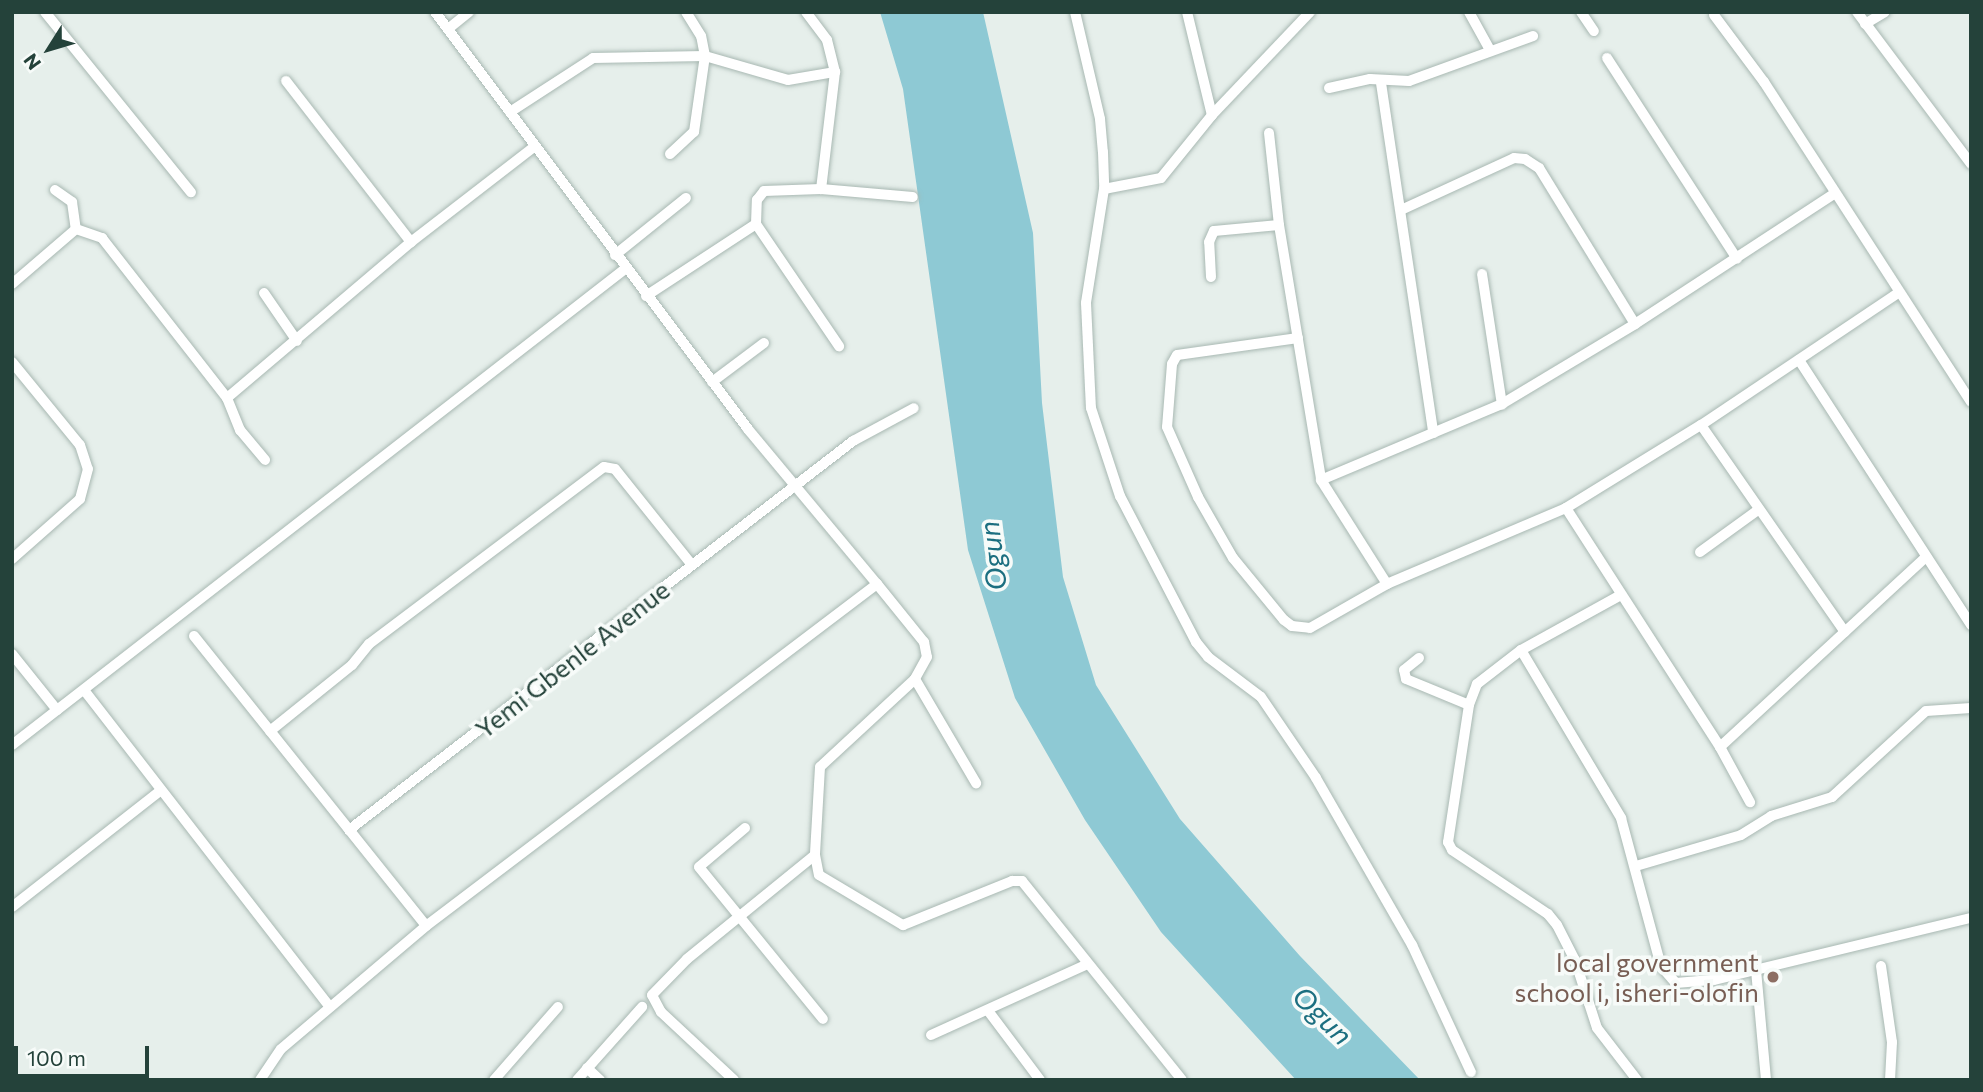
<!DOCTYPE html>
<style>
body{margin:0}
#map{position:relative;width:1983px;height:1092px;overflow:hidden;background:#e6efeb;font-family:Commissioner,sans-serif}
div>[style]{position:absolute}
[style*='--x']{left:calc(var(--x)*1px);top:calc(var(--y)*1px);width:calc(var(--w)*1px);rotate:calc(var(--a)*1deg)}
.water>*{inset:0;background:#8ec9d4}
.roads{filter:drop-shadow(0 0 2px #a8b8b2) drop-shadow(0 0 2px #a8b8b2)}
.street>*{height:10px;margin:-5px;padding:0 5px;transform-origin:5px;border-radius:5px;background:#fff}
.dots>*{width:19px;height:19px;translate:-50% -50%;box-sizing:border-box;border:4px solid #f7fbf9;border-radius:50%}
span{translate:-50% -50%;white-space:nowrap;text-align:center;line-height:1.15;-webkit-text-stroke:7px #f7fbf9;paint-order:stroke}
.street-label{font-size:26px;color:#24423a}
.education-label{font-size:26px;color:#785e54}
.right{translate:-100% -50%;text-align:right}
.water-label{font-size:28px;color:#1c6f80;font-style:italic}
.frame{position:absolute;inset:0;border:14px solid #24423a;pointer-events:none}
.north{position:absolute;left:14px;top:14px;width:70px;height:70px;-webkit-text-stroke:5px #f7fbf9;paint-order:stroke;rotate:233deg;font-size:19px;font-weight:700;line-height:28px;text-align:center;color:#24423a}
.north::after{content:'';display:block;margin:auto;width:24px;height:32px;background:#24423a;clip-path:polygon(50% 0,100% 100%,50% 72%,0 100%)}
.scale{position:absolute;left:14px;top:1046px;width:135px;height:32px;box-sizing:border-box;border:4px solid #24423a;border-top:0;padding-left:9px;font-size:21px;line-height:24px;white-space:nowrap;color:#24423a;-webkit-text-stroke:5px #f7fbf9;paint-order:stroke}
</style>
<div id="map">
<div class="water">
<div style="clip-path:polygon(880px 12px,983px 12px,1033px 233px,1042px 403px,1063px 577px,1096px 685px,1180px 819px,1300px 956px,1420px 1080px,1296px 1080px,1161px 932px,1085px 820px,1015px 698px,968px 550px,903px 89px)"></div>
</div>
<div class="roads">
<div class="street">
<div style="--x:45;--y:12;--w:232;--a:51"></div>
<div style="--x:806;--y:12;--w:35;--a:53"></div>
<div style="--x:827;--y:40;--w:33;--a:76"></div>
<div style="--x:835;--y:72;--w:118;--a:96.8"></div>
<div style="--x:1075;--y:12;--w:110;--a:76.8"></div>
<div style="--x:1100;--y:119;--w:33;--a:85"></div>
<div style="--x:1103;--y:152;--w:37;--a:88"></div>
<div style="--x:1104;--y:189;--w:115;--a:99"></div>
<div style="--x:1086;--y:303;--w:105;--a:87.3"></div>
<div style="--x:1091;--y:408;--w:93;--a:71.8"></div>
<div style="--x:1120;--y:496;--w:165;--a:62.5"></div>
<div style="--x:1196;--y:642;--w:19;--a:51"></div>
<div style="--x:1208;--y:657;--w:66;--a:37"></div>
<div style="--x:1261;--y:697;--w:98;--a:55.8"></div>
<div style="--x:1316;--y:778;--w:193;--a:60.1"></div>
<div style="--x:1412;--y:945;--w:140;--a:65.1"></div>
<div style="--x:1187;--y:12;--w:106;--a:76.4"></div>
<div style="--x:1469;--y:12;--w:43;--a:61.1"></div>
<div style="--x:1581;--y:12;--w:23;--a:56"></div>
<div style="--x:1857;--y:12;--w:190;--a:53.1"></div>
<div style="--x:1714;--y:15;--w:84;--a:53.3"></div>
<div style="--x:1764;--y:82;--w:381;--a:57.1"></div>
<div style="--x:1865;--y:24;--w:23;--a:-31"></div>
<div style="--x:448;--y:29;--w:27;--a:-39"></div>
<div style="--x:1607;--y:58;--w:239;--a:57.1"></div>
<div style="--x:286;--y:81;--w:204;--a:52.2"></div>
<div style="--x:1381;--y:83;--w:354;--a:81.5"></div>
<div style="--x:1329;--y:88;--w:42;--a:-12.4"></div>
<div style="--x:1370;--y:79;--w:39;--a:3"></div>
<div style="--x:1409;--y:81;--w:132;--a:-19.9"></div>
<div style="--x:510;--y:112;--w:99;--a:-33"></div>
<div style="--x:593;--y:58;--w:112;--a:-1"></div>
<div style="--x:705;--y:56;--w:86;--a:16.1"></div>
<div style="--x:788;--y:80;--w:48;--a:-9.7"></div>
<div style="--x:1269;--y:133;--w:93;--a:83.8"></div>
<div style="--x:1279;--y:225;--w:258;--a:80.6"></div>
<div style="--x:1321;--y:480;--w:123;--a:57.6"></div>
<div style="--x:670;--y:154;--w:33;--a:-43"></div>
<div style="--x:694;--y:132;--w:77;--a:-81.8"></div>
<div style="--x:705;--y:56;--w:20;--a:-101"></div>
<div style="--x:701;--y:36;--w:28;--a:-122"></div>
<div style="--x:1104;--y:189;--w:58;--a:-10.9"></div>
<div style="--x:1161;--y:178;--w:81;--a:-51"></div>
<div style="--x:1212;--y:115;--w:142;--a:-46.4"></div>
<div style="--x:55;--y:190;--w:21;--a:35"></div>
<div style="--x:72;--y:202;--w:27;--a:82"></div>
<div style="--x:1401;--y:210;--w:124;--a:-24.7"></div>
<div style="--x:1514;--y:158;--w:11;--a:5"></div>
<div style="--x:1525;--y:159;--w:17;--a:33"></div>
<div style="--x:1539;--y:168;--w:183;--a:58.4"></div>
<div style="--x:756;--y:224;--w:148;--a:55.8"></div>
<div style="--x:615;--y:255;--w:91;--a:-38.8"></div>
<div style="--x:1482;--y:274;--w:132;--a:81.3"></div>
<div style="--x:1211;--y:277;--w:35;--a:-93"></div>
<div style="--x:1209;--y:242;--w:12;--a:-66"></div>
<div style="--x:1214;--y:231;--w:65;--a:-5.3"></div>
<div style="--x:12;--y:284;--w:84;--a:-40.7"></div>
<div style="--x:76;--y:229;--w:28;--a:19"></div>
<div style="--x:102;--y:238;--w:203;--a:52"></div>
<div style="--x:227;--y:398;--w:35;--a:68"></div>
<div style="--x:240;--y:430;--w:39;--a:50"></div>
<div style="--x:264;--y:293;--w:58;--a:55.5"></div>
<div style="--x:646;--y:296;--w:131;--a:-33.2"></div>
<div style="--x:756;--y:224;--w:24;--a:-88"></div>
<div style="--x:757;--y:200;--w:11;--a:-52"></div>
<div style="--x:764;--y:191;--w:57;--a:-2"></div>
<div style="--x:821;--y:189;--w:92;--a:5"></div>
<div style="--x:1298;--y:338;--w:122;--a:172"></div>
<div style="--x:1177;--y:355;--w:10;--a:119"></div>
<div style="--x:1172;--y:364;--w:63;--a:94.5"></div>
<div style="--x:1167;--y:427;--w:77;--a:66.1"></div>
<div style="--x:1198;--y:497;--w:70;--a:60.2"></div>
<div style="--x:1233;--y:558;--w:80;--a:50.6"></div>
<div style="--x:1284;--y:620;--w:10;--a:37"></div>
<div style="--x:1292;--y:626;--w:18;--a:6"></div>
<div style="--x:1310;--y:628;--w:89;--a:-29.7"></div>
<div style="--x:1387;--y:584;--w:194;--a:-23"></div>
<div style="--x:1566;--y:508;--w:158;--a:-31.6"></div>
<div style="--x:1701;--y:425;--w:236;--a:-33.8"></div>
<div style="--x:1799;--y:360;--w:316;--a:57"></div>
<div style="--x:12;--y:362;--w:107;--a:50.7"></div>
<div style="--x:80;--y:445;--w:25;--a:72"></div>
<div style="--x:88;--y:469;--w:31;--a:105"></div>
<div style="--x:80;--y:499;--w:91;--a:138.6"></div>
<div style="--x:712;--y:382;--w:65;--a:-36.9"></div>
<div style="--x:227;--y:398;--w:241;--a:-40.3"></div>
<div style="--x:411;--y:242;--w:155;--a:-37.7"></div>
<div style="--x:1701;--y:425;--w:252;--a:55.2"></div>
<div style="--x:1321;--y:480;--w:196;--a:-22.8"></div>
<div style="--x:1502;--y:404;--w:155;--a:-31"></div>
<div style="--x:1635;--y:324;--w:238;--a:-33.2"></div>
<div style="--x:1566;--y:508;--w:284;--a:57.2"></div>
<div style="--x:1720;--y:747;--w:63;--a:61.4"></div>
<div style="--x:1700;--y:552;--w:72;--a:-35.9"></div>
<div style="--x:877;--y:584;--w:75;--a:51"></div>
<div style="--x:924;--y:642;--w:15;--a:79"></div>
<div style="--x:927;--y:657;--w:25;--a:119"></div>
<div style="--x:915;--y:679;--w:129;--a:137.2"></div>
<div style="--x:820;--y:767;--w:88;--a:93.3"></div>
<div style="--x:815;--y:855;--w:20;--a:79"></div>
<div style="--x:819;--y:875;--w:98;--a:30.8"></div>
<div style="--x:903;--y:925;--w:118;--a:-22"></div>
<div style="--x:1012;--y:881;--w:10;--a:0"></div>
<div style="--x:1022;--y:881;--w:255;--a:51.2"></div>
<div style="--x:1619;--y:596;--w:112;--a:151.1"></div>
<div style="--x:1521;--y:650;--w:56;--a:142.3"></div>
<div style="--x:1477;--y:684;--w:22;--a:111"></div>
<div style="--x:1469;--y:705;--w:139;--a:98.7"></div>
<div style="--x:1448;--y:842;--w:9;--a:63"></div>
<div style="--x:1452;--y:850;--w:115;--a:33.7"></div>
<div style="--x:1548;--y:914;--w:14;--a:51"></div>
<div style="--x:1557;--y:925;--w:39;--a:63"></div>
<div style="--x:1575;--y:960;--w:71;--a:72.1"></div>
<div style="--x:1597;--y:1028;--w:66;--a:52.4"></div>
<div style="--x:194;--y:636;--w:371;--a:51.3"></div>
<div style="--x:1521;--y:650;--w:196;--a:59.2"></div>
<div style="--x:1621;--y:818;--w:153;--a:74.9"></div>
<div style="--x:1661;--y:966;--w:23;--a:49"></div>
<div style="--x:1676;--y:983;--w:38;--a:-5"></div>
<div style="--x:1714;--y:980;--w:264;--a:-13.6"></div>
<div style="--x:12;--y:654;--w:72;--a:51.2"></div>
<div style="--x:1419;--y:658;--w:19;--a:141"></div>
<div style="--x:1404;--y:670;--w:9;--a:77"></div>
<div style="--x:1406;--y:679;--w:68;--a:22.4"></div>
<div style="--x:915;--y:679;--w:121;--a:59.6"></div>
<div style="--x:84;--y:690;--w:401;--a:52.2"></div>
<div style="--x:270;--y:731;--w:105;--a:-38.8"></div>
<div style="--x:352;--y:665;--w:27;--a:-51"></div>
<div style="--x:369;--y:644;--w:294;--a:-37"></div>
<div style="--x:604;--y:467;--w:11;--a:10"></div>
<div style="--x:615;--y:469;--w:123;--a:51.3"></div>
<div style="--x:12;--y:745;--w:776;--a:-37.83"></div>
<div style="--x:1720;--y:747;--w:280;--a:-42.7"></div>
<div style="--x:745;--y:828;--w:60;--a:139.7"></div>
<div style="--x:699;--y:867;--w:196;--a:50.8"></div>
<div style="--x:349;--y:830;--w:637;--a:-37.66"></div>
<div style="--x:853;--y:441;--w:69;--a:-28.4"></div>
<div style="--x:1636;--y:866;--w:109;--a:-16.4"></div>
<div style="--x:1741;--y:835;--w:36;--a:-32"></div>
<div style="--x:1771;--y:816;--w:64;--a:-17.3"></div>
<div style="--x:1832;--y:797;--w:127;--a:-42.5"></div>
<div style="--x:1926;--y:711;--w:45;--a:-3.8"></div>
<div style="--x:12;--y:907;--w:189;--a:-38.1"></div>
<div style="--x:1881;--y:966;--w:77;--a:81.8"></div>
<div style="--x:1892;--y:1042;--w:38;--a:93"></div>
<div style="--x:1756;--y:970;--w:110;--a:84.8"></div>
<div style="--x:989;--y:1012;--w:85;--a:53.1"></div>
<div style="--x:931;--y:1035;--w:169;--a:-24.4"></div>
<div style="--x:587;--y:1068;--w:18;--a:43"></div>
<div style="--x:260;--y:1080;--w:37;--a:-56"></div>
<div style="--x:281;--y:1049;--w:190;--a:-40.3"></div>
<div style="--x:426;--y:926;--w:566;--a:-37.17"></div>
<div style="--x:877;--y:584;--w:202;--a:-129.8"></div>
<div style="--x:748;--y:429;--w:521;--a:-126.89"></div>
<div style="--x:494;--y:1080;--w:97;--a:-48.8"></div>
<div style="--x:577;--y:1080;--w:98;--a:-48.3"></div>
<div style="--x:734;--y:1080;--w:100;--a:-137"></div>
<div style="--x:661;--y:1012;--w:19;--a:-118"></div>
<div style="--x:652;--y:995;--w:50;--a:-45.8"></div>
<div style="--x:687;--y:959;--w:165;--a:-39.1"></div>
</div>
</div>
<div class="dots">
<div style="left:1773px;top:977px;background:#8d6e63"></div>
</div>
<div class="street-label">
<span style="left:572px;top:659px;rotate:-38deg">Yemi Gbenle Avenue</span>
</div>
<div class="education-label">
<span class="right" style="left:1759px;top:977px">local government<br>school i, isheri-olofin</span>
</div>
<div class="water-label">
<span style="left:992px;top:556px;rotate:-97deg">Ogun</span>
<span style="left:1323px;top:1015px;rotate:44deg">Ogun</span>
</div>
<div class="frame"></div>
<div class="north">N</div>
<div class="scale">100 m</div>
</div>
